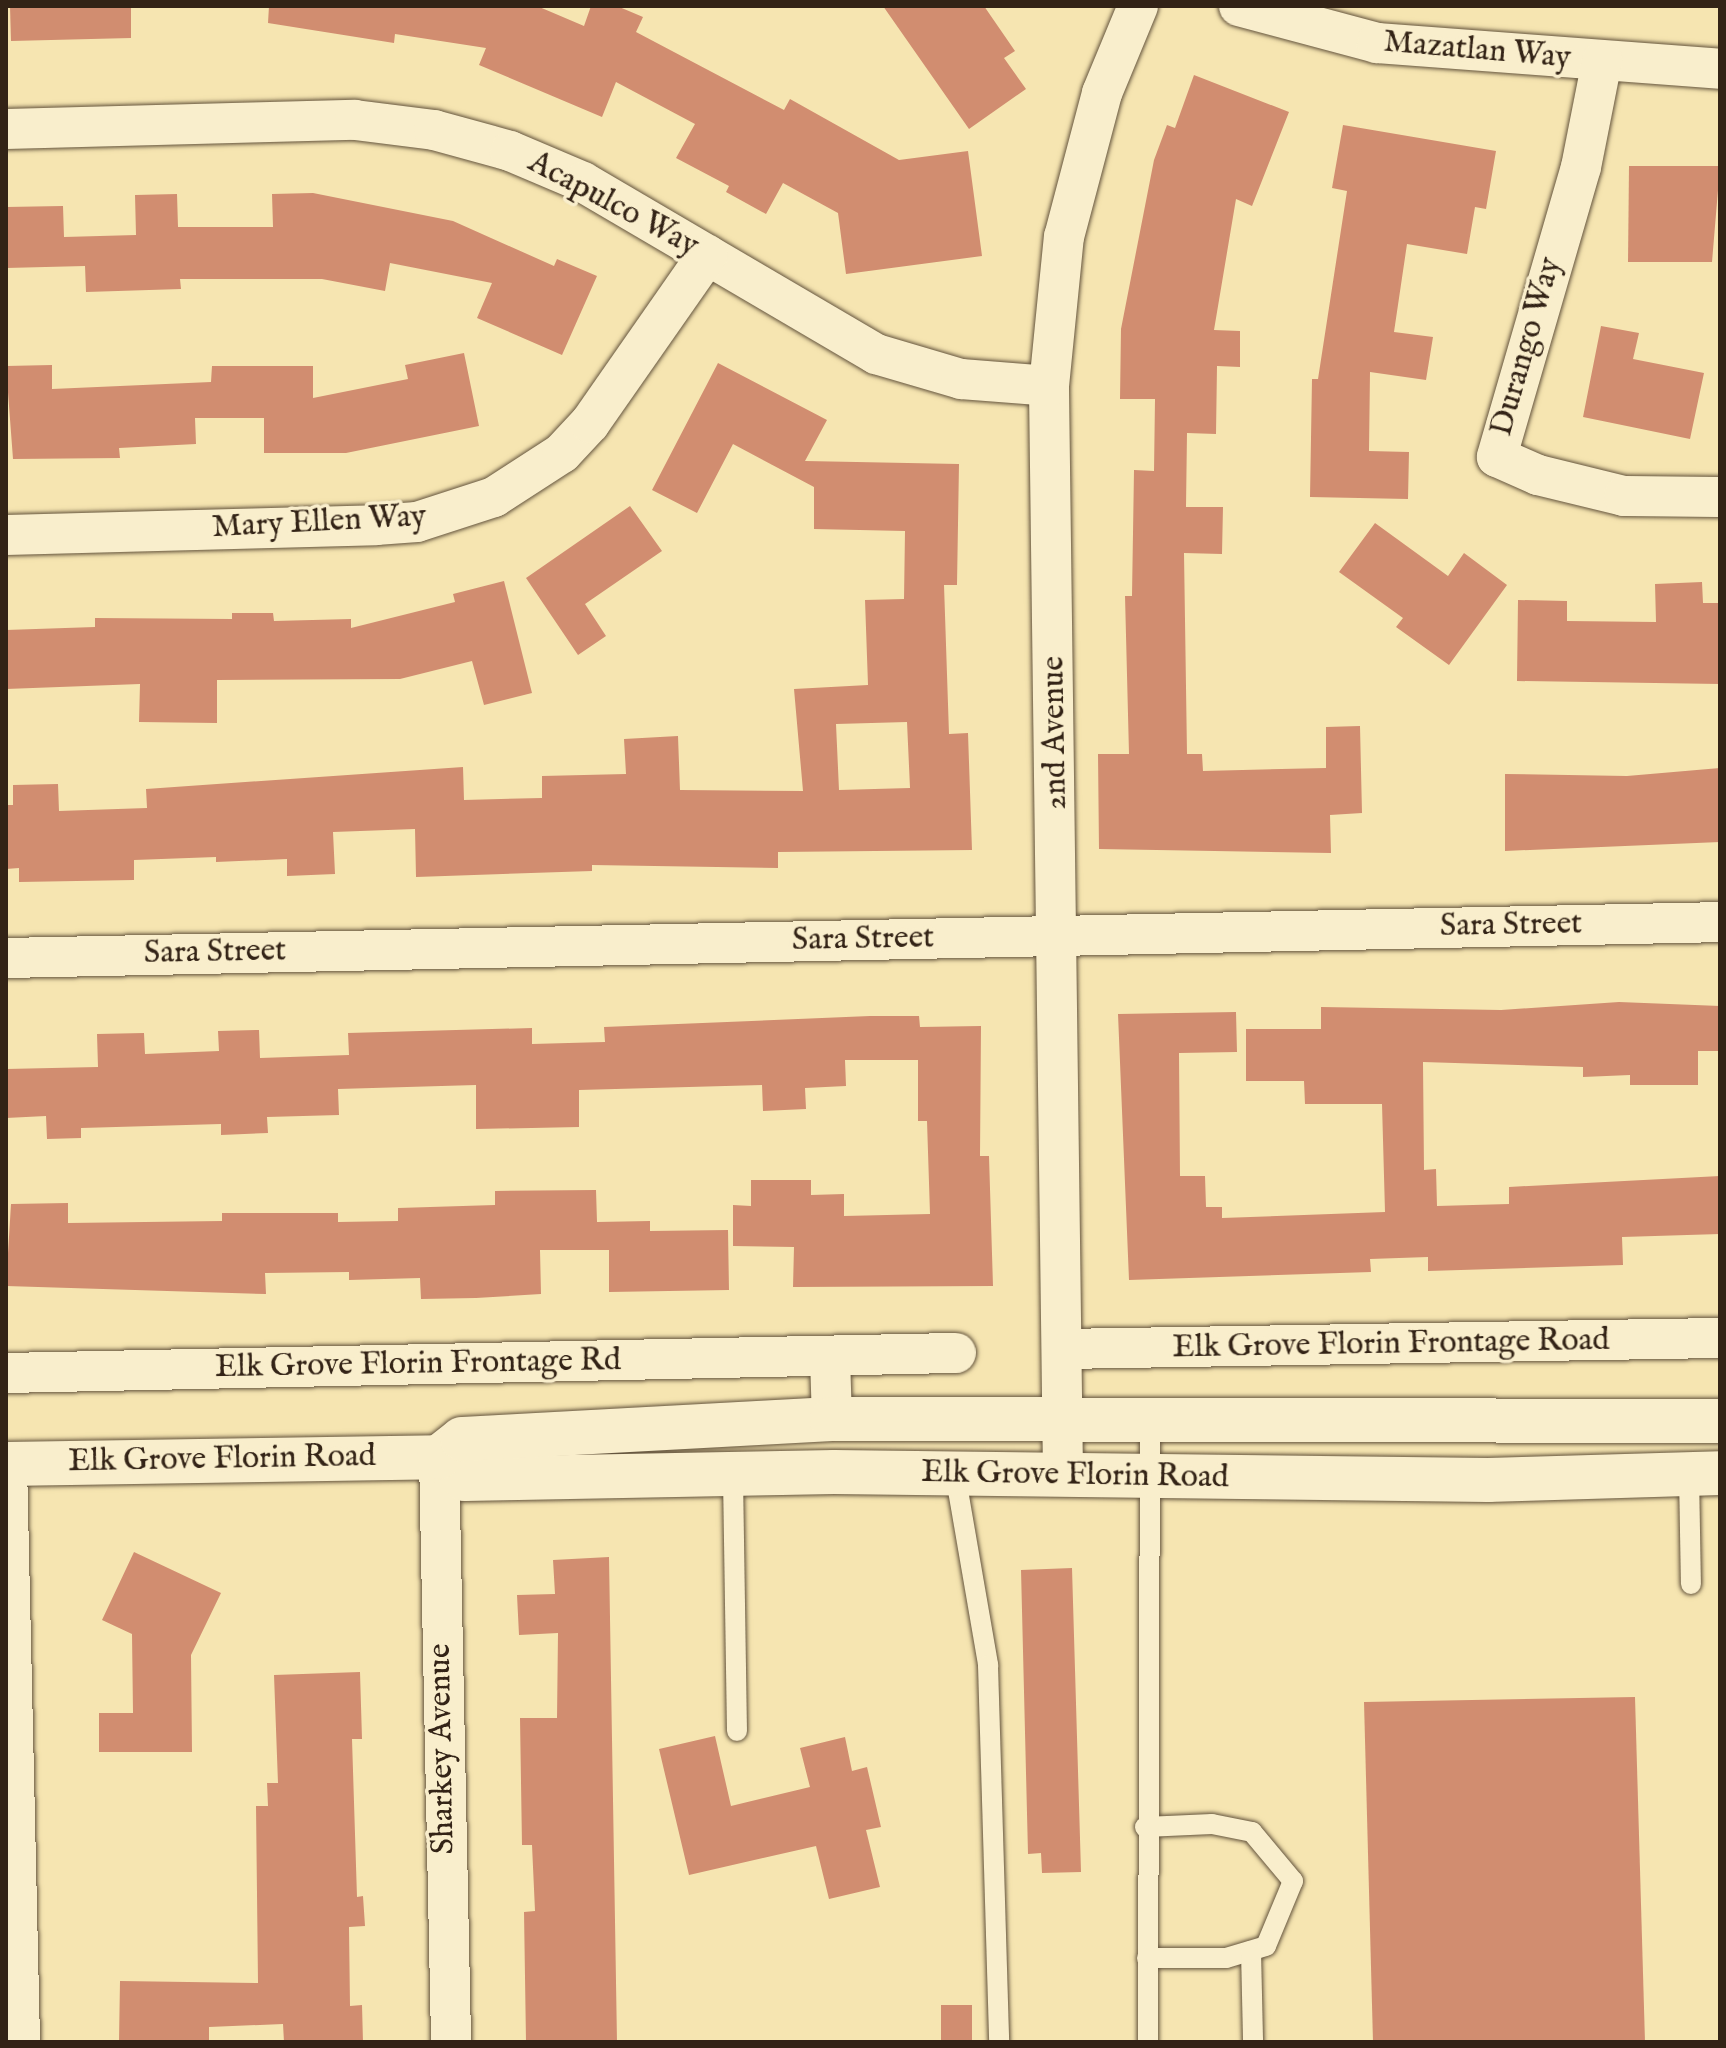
<!DOCTYPE html>
<style>
body{margin:0}
#map{position:relative;width:1726px;height:2048px;overflow:hidden;background:#f6e5b1;font-family:"IM FELL English",serif}
div>[style]{position:absolute}
[style*='--x']{left:calc(var(--x)*1px);top:calc(var(--y)*1px);width:calc(var(--w)*1px);rotate:calc(var(--a)*1deg)}
.building>*{inset:0;background:#d18d70}
.roads{filter:drop-shadow(0 0 2px #64543d) drop-shadow(0 0 2px #64543d)}
.lane>*{height:20px;margin:-10px;padding:0 10px;transform-origin:10px;border-radius:10px;background:#f9eecc}
.street>*{height:40px;margin:-20px;padding:0 20px;transform-origin:20px;border-radius:20px;background:#f9eecc}
.secondary>*{height:44px;margin:-22px;padding:0 22px;transform-origin:22px;border-radius:22px;background:#f9eecc}
span{translate:-50% -50%;white-space:nowrap;text-align:center;line-height:1.15;-webkit-text-stroke:7px #f9eecc;paint-order:stroke}
.street-label{font-size:32px;color:#332316}
.frame{position:absolute;inset:0;border:8px solid #332316;pointer-events:none}
</style>
<div id="map">
<div class="building">
<div style="clip-path:polygon(10px 6px,131px 6px,131px 38px,11px 41px)"></div>
<div style="clip-path:polygon(269px 6px,537px 6px,584px 26px,591px 6px,617px 6px,643px 17px,636px 32px,784px 110px,790px 99px,899px 160px,968px 151px,982px 256px,846px 274px,838px 213px,783px 183px,766px 214px,726px 192px,729px 186px,676px 158px,695px 124px,616px 82px,602px 117px,479px 65px,486px 48px,395px 34px,394px 43px,268px 23px)"></div>
<div style="clip-path:polygon(883px 6px,984px 6px,1015px 51px,1004px 58px,1026px 89px,969px 129px)"></div>
<div style="clip-path:polygon(1194px 75px,1289px 112px,1252px 206px,1236px 199px,1214px 330px,1240px 331px,1240px 367px,1217px 366px,1216px 434px,1187px 433px,1186px 507px,1223px 507px,1222px 554px,1184px 553px,1187px 754px,1202px 754px,1203px 771px,1326px 768px,1326px 727px,1360px 726px,1362px 813px,1330px 815px,1331px 853px,1099px 849px,1098px 754px,1129px 754px,1125px 596px,1132px 596px,1134px 470px,1154px 471px,1155px 399px,1120px 399px,1121px 329px,1154px 160px,1167px 125px,1175px 128px)"></div>
<div style="clip-path:polygon(1343px 125px,1496px 151px,1486px 209px,1475px 207px,1467px 254px,1407px 244px,1394px 332px,1433px 337px,1426px 380px,1370px 372px,1369px 451px,1409px 452px,1408px 499px,1310px 497px,1312px 379px,1318px 379px,1347px 191px,1332px 188px)"></div>
<div style="clip-path:polygon(1629px 166px,1720px 166px,1712px 262px,1628px 262px)"></div>
<div style="clip-path:polygon(313px 193px,453px 221px,554px 266px,557px 259px,597px 276px,562px 355px,477px 318px,492px 283px,390px 263px,385px 291px,322px 279px,180px 279px,181px 289px,86px 292px,85px 266px,6px 268px,6px 207px,63px 206px,64px 237px,136px 235px,135px 195px,177px 194px,178px 227px,273px 227px,272px 194px)"></div>
<div style="clip-path:polygon(1601px 326px,1639px 333px,1633px 359px,1704px 373px,1690px 439px,1583px 417px)"></div>
<div style="clip-path:polygon(464px 353px,479px 426px,346px 453px,264px 453px,264px 418px,195px 418px,196px 444px,119px 448px,120px 458px,13px 459px,6px 366px,52px 365px,52px 389px,211px 382px,212px 366px,313px 366px,313px 398px,408px 379px,405px 365px)"></div>
<div style="clip-path:polygon(evenodd,718px 363px,827px 420px,805px 461px,959px 464px,957px 585px,944px 585px,949px 734px,968px 733px,972px 850px,778px 852px,778px 868px,592px 865px,592px 871px,416px 877px,415px 829px,333px 832px,335px 874px,287px 876px,287px 859px,216px 862px,216px 857px,134px 860px,134px 880px,19px 882px,19px 868px,6px 869px,6px 805px,13px 805px,13px 785px,58px 784px,59px 811px,147px 808px,146px 789px,463px 767px,464px 800px,542px 798px,542px 776px,626px 774px,624px 739px,678px 736px,680px 790px,803px 791px,794px 689px,868px 685px,865px 600px,904px 599px,905px 531px,814px 529px,814px 487px,733px 444px,697px 513px,652px 490px,718px 363px,907px 722px,910px 788px,839px 790px,836px 724px,907px 722px)"></div>
<div style="clip-path:polygon(630px 506px,662px 551px,585px 604px,606px 636px,578px 655px,526px 578px)"></div>
<div style="clip-path:polygon(1375px 523px,1448px 576px,1464px 553px,1507px 585px,1449px 665px,1396px 627px,1403px 618px,1339px 572px)"></div>
<div style="clip-path:polygon(504px 581px,532px 693px,484px 705px,472px 661px,400px 679px,217px 680px,217px 723px,139px 722px,140px 684px,6px 689px,6px 630px,95px 627px,95px 618px,232px 619px,232px 613px,273px 613px,274px 621px,351px 619px,351px 628px,455px 602px,453px 594px)"></div>
<div style="clip-path:polygon(1702px 582px,1703px 603px,1720px 603px,1720px 684px,1517px 681px,1518px 600px,1567px 601px,1567px 621px,1656px 622px,1655px 584px)"></div>
<div style="clip-path:polygon(1720px 768px,1720px 842px,1505px 851px,1505px 774px,1627px 776px)"></div>
<div style="clip-path:polygon(1619px 1002px,1720px 1006px,1720px 1051px,1698px 1051px,1698px 1085px,1630px 1085px,1630px 1075px,1583px 1077px,1583px 1067px,1423px 1062px,1424px 1170px,1436px 1169px,1437px 1206px,1509px 1204px,1509px 1187px,1720px 1176px,1720px 1234px,1622px 1237px,1623px 1265px,1428px 1271px,1428px 1257px,1370px 1259px,1371px 1272px,1129px 1280px,1118px 1014px,1236px 1012px,1237px 1052px,1179px 1053px,1180px 1176px,1205px 1176px,1206px 1207px,1222px 1207px,1222px 1218px,1385px 1212px,1382px 1104px,1305px 1104px,1304px 1081px,1246px 1081px,1246px 1029px,1321px 1029px,1321px 1007px,1501px 1010px)"></div>
<div style="clip-path:polygon(870px 1016px,919px 1016px,920px 1027px,981px 1026px,980px 1156px,989px 1156px,993px 1286px,793px 1287px,794px 1247px,733px 1246px,733px 1205px,751px 1206px,751px 1180px,811px 1180px,811px 1195px,844px 1194px,844px 1216px,930px 1214px,927px 1121px,918px 1121px,918px 1060px,845px 1060px,846px 1086px,805px 1088px,806px 1109px,763px 1111px,762px 1085px,579px 1090px,579px 1127px,476px 1129px,476px 1085px,338px 1089px,339px 1115px,267px 1117px,268px 1133px,221px 1135px,221px 1124px,81px 1128px,81px 1138px,47px 1139px,46px 1116px,6px 1118px,6px 1069px,98px 1067px,97px 1034px,144px 1033px,145px 1054px,219px 1051px,218px 1031px,259px 1030px,260px 1058px,349px 1055px,348px 1033px,532px 1028px,532px 1044px,605px 1042px,604px 1027px)"></div>
<div style="clip-path:polygon(596px 1190px,597px 1222px,650px 1221px,650px 1231px,728px 1230px,729px 1290px,609px 1292px,609px 1250px,540px 1250px,541px 1294px,476px 1298px,421px 1299px,420px 1278px,349px 1280px,349px 1272px,265px 1273px,266px 1294px,6px 1286px,11px 1204px,68px 1203px,68px 1223px,222px 1221px,222px 1213px,338px 1213px,338px 1222px,398px 1221px,398px 1208px,495px 1205px,495px 1191px)"></div>
<div style="clip-path:polygon(134px 1552px,221px 1593px,191px 1655px,192px 1752px,99px 1752px,99px 1713px,133px 1713px,132px 1634px,102px 1620px)"></div>
<div style="clip-path:polygon(609px 1557px,617px 2042px,526px 2042px,524px 1912px,535px 1911px,532px 1845px,522px 1845px,520px 1718px,557px 1718px,558px 1633px,519px 1635px,517px 1595px,555px 1594px,553px 1560px)"></div>
<div style="clip-path:polygon(1072px 1568px,1081px 1872px,1042px 1873px,1041px 1853px,1028px 1854px,1021px 1570px)"></div>
<div style="clip-path:polygon(360px 1672px,362px 1739px,352px 1739px,357px 1897px,363px 1896px,365px 1926px,349px 1927px,350px 2006px,362px 2005px,363px 2042px,284px 2042px,283px 2024px,209px 2027px,209px 2042px,119px 2042px,120px 1981px,258px 1983px,256px 1806px,268px 1806px,267px 1783px,278px 1783px,274px 1675px)"></div>
<div style="clip-path:polygon(1635px 1697px,1645px 2042px,1373px 2042px,1364px 1702px)"></div>
<div style="clip-path:polygon(715px 1736px,731px 1806px,810px 1787px,800px 1748px,845px 1737px,852px 1771px,867px 1767px,881px 1827px,866px 1830px,880px 1887px,829px 1899px,816px 1846px,689px 1875px,659px 1749px)"></div>
<div style="clip-path:polygon(941px 2005px,972px 2005px,972px 2042px,941px 2042px)"></div>
</div>
<div class="roads">
<div class="lane">
<div style="--x:955;--y:1473;--w:195;--a:80.2"></div>
<div style="--x:988;--y:1665;--w:377;--a:88.3"></div>
<div style="--x:1689;--y:1474;--w:110;--a:89"></div>
<div style="--x:733;--y:1477;--w:254;--a:89.1"></div>
<div style="--x:1145;--y:1827;--w:67;--a:-2.6"></div>
<div style="--x:1212;--y:1824;--w:41;--a:11.3"></div>
<div style="--x:1252;--y:1832;--w:64;--a:50.1"></div>
<div style="--x:1293;--y:1881;--w:70;--a:112.6"></div>
<div style="--x:1266;--y:1946;--w:42;--a:163.3"></div>
<div style="--x:1226;--y:1958;--w:79;--a:180"></div>
<div style="--x:1251;--y:1951;--w:91;--a:88.7"></div>
<div style="--x:1148;--y:2042;--w:623;--a:-89.82"></div>
</div>
<div class="street">
<div style="--x:1239;--y:6;--w:143;--a:15"></div>
<div style="--x:1377;--y:43;--w:344;--a:4.3"></div>
<div style="--x:1602;--y:61;--w:108;--a:101.2"></div>
<div style="--x:1581;--y:167;--w:302;--a:106.2"></div>
<div style="--x:1497;--y:457;--w:45;--a:23.7"></div>
<div style="--x:1538;--y:475;--w:89;--a:13.7"></div>
<div style="--x:1624;--y:496;--w:96;--a:0.6"></div>
<div style="--x:6;--y:129;--w:349;--a:-1.5"></div>
<div style="--x:355;--y:120;--w:80;--a:7.2"></div>
<div style="--x:434;--y:130;--w:79;--a:15.4"></div>
<div style="--x:510;--y:151;--w:79;--a:23"></div>
<div style="--x:583;--y:182;--w:340;--a:30.4"></div>
<div style="--x:876;--y:354;--w:89;--a:16.4"></div>
<div style="--x:961;--y:379;--w:88;--a:4.5"></div>
<div style="--x:6;--y:535;--w:370;--a:-1.5"></div>
<div style="--x:376;--y:525;--w:41;--a:-4.2"></div>
<div style="--x:417;--y:522;--w:81;--a:-18"></div>
<div style="--x:494;--y:497;--w:81;--a:-32.9"></div>
<div style="--x:562;--y:453;--w:41;--a:-47"></div>
<div style="--x:590;--y:423;--w:205;--a:-55.1"></div>
<div style="--x:6;--y:958;--w:1714;--a:-1.2"></div>
<div style="--x:1062;--y:1349;--w:658;--a:-0.96"></div>
<div style="--x:830;--y:1357;--w:62;--a:88.2"></div>
<div style="--x:6;--y:1373;--w:950;--a:-1.21"></div>
<div style="--x:439;--y:1457;--w:585;--a:88.82"></div>
<div style="--x:7;--y:1464;--w:578;--a:88.71"></div>
<div style="--x:1063;--y:1473;--w:1087;--a:-90.74"></div>
<div style="--x:1049;--y:386;--w:150;--a:-84.3"></div>
<div style="--x:1064;--y:237;--w:149;--a:-75.2"></div>
<div style="--x:1102;--y:93;--w:94;--a:-67.5"></div>
</div>
<div class="secondary">
<div style="--x:439;--y:1457;--w:34;--a:40"></div>
<div style="--x:465;--y:1479;--w:369;--a:-1.1"></div>
<div style="--x:834;--y:1472;--w:654;--a:0.7"></div>
<div style="--x:1488;--y:1480;--w:232;--a:-1.7"></div>
<div style="--x:6;--y:1464;--w:433;--a:-0.9"></div>
<div style="--x:439;--y:1457;--w:29;--a:-38"></div>
<div style="--x:462;--y:1439;--w:371;--a:-3.1"></div>
<div style="--x:832;--y:1419;--w:888;--a:0.13"></div>
</div>
</div>
<div class="street-label">
<span style="left:1477px;top:51px;rotate:5deg">Mazatlan Way</span>
<span style="left:613px;top:205px;rotate:28deg">Acapulco Way</span>
<span style="left:1527px;top:347px;rotate:-74deg">Durango Way</span>
<span style="left:319px;top:523px;rotate:-3deg">Mary Ellen Way</span>
<span style="left:1056px;top:733px;rotate:-91deg">2nd Avenue</span>
<span style="left:1511px;top:926px;rotate:-1deg">Sara Street</span>
<span style="left:863px;top:940px;rotate:-1deg">Sara Street</span>
<span style="left:215px;top:953px;rotate:-1deg">Sara Street</span>
<span style="left:1391px;top:1345px;rotate:-1deg">Elk Grove Florin Frontage Road</span>
<span style="left:418px;top:1365px;rotate:-1deg">Elk Grove Florin Frontage Rd</span>
<span style="left:222px;top:1460px;rotate:-1deg">Elk Grove Florin Road</span>
<span style="left:1075px;top:1476px;rotate:1deg">Elk Grove Florin Road</span>
<span style="left:443px;top:1749px;rotate:-91deg">Sharkey Avenue</span>
</div>
<div class="frame"></div>
</div>
